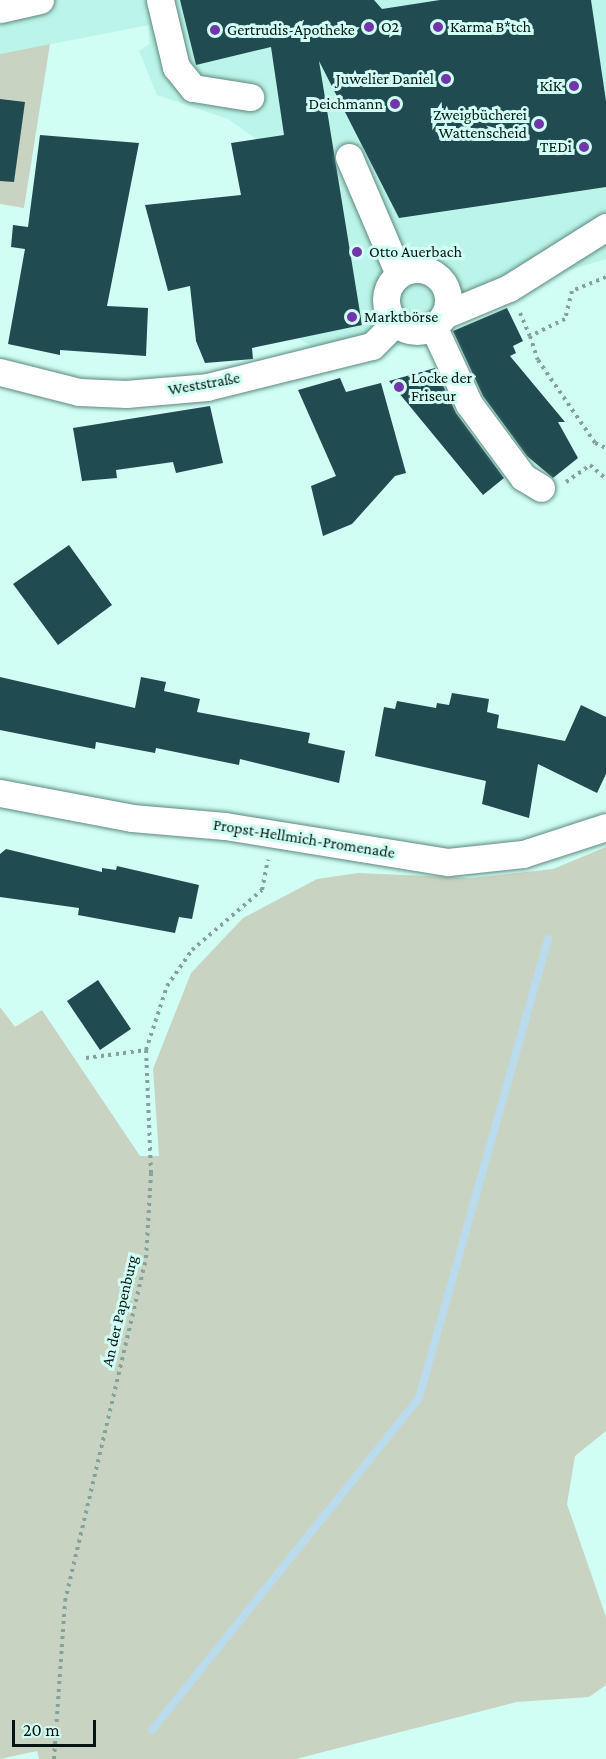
<!DOCTYPE html>
<meta charset="utf-8">
<style>
body{margin:0}
#map{position:relative;width:606px;height:1759px;overflow:hidden;background:#d0fef4;font-family:"Crimson Pro",serif}
div>[style]{position:absolute}
[style*='--x']{left:calc(var(--x)*1px);top:calc(var(--y)*1px);width:calc(var(--w)*1px);rotate:calc(var(--a)*1deg)}
.built>*{inset:0;background:#bbf4e8}
.green>*{inset:0;background:#c9d3c1}
.stream>*{height:8px;margin:-4px;padding:0 4px;transform-origin:4px;border-radius:4px;background:#b9dbec}
.building>*{inset:0;background:#204c51}
.path>*{height:4px;margin-top:-2px;transform-origin:0;background:repeating-linear-gradient(90deg,#82a49d 0 3px,transparent 0 7.5px)}
.roads{filter:drop-shadow(0 0 2px #5d887f) drop-shadow(0 0 2px #5d887f)}
.minor>*{height:27px;margin:-13.5px;padding:0 13.5px;transform-origin:13.5px;border-radius:13.5px;background:#fff}
.minor>.ring{margin:-13.5px;padding:0;box-sizing:content-box;background:none;border:27px solid #fff;border-radius:50%}
.dots>*{width:16px;height:16px;translate:-50% -50%;box-sizing:border-box;border:3px solid #d0fef4;border-radius:50%}
span{translate:-50% -50%;white-space:nowrap;text-align:center;line-height:1.15;-webkit-text-stroke:6px #d0fef4;paint-order:stroke}
.poi-label{font-size:16px;color:#051512}
.left{translate:0 -50%;text-align:left}
.right{translate:-100% -50%;text-align:right}
.street-label{font-size:16px;color:#051512}
.scale{position:absolute;left:12px;top:1720px;width:84px;height:27px;box-sizing:border-box;border:3px solid #051512;border-top:0;padding-left:8px;font-size:18px;line-height:21px;white-space:nowrap;color:#051512;-webkit-text-stroke:4px #d0fef4;paint-order:stroke}
</style>
<div id="map">
<div class="built">
<div style="clip-path:polygon(0 0,606px 0,606px 259px,559px 273px,439px 332px,374px 354px,366px 333px,315px 348px,298px 338px,275px 152px,228px 119px,157px 95px,139px 51px,149px 44px,149px 25px,0 54px)"></div>
</div>
<div class="green">
<div style="clip-path:polygon(50px 44px,24px 208px,0 204px,0 54px)"></div>
<div style="clip-path:polygon(606px 847px,606px 1431px,575px 1456px,567px 1504px,606px 1617px,606px 1685px,589px 1697px,517px 1702px,296px 1759px,39px 1759px,37px 1751px,0 1759px,0 1007px,15px 1027px,42px 1010px,140px 1156px,159px 1156px,153px 1069px,191px 973px,243px 918px,317px 879px,358px 873px,471px 878px,553px 869px)"></div>
</div>
<div class="stream">
<div style="--x:152;--y:1730;--w:426;--a:-51.2"></div>
<div style="--x:419;--y:1398;--w:477;--a:-74.3"></div>
</div>
<div class="building">
<div style="clip-path:polygon(180px 0,374px 0,382px 9px,440px 0,591px 0,606px 101px,606px 187px,399px 218px,319px 61px,362px 325px,252px 348px,253px 359px,205px 363px,196px 341px,190px 286px,168px 291px,145px 205px,241px 195px,231px 143px,284px 135px,271px 47px,196px 65px)"></div>
<div style="clip-path:polygon(0 99px,25px 102px,14px 182px,0 181px)"></div>
<div style="clip-path:polygon(40px 135px,139px 143px,107px 306px,148px 308px,146px 356px,60px 350px,60px 355px,8px 344px,25px 249px,11px 247px,13px 225px,28px 227px)"></div>
<div style="clip-path:polygon(507px 308px,523px 341px,513px 346px,516px 353px,510px 356px,565px 422px,558px 422px,578px 458px,553px 478px,527px 456px,483px 396px,453px 331px)"></div>
<div style="clip-path:polygon(435px 368px,456px 413px,504px 478px,483px 495px,389px 381px)"></div>
<div style="clip-path:polygon(340px 378px,346px 392px,381px 383px,406px 473px,395px 476px,352px 524px,323px 536px,311px 486px,336px 476px,298px 390px)"></div>
<div style="clip-path:polygon(210px 406px,223px 463px,176px 473px,173px 462px,116px 470px,117px 478px,82px 481px,73px 428px)"></div>
<div style="clip-path:polygon(69px 545px,112px 605px,58px 645px,13px 584px)"></div>
<div style="clip-path:polygon(0 677px,135px 708px,141px 677px,166px 682px,164px 691px,200px 699px,197px 712px,310px 733px,308px 743px,345px 751px,339px 783px,240px 759px,239px 765px,156px 748px,155px 753px,96px 742px,95px 749px,0 730px)"></div>
<div style="clip-path:polygon(452px 693px,489px 699px,487px 712px,499px 715px,497px 728px,565px 741px,581px 705px,606px 717px,606px 774px,597px 793px,538px 764px,529px 818px,482px 804px,486px 781px,375px 756px,384px 707px,395px 709px,397px 701px,436px 708px,437px 703px,449px 705px)"></div>
<div style="clip-path:polygon(6px 849px,102px 872px,102px 868px,116px 870px,117px 866px,199px 885px,192px 919px,179px 917px,175px 933px,78px 915px,79px 908px,0 897px,0 854px)"></div>
<div style="clip-path:polygon(98px 980px,131px 1029px,100px 1050px,67px 1001px)"></div>
</div>
<div class="path">
<div style="--x:606;--y:277;--w:37;--a:158"></div>
<div style="--x:572;--y:291;--w:29;--a:104"></div>
<div style="--x:565;--y:319;--w:39;--a:154"></div>
<div style="--x:530;--y:336;--w:25;--a:72"></div>
<div style="--x:538;--y:360;--w:101;--a:55.5"></div>
<div style="--x:595;--y:443;--w:12;--a:24"></div>
<div style="--x:520;--y:313;--w:25;--a:67"></div>
<div style="--x:566;--y:482;--w:29;--a:-35"></div>
<div style="--x:590;--y:465;--w:21;--a:41"></div>
<div style="--x:86;--y:1058;--w:61;--a:-7.6"></div>
<div style="--x:54;--y:1759;--w:158;--a:-86"></div>
<div style="--x:65;--y:1601;--w:352;--a:-76.7"></div>
<div style="--x:146;--y:1258;--w:85;--a:-86.6"></div>
<div style="--x:151;--y:1173;--w:123;--a:-92.3"></div>
<div style="--x:146;--y:1050;--w:67;--a:-71.8"></div>
<div style="--x:167;--y:986;--w:44;--a:-55.2"></div>
<div style="--x:192;--y:950;--w:92;--a:-40.6"></div>
<div style="--x:262;--y:890;--w:31;--a:-79"></div>
</div>
<div class="roads">
<div class="minor">
<div style="--x:160;--y:0;--w:69;--a:76.6"></div>
<div style="--x:176;--y:67;--w:27;--a:51"></div>
<div style="--x:193;--y:88;--w:58;--a:9"></div>
<div style="--x:0;--y:9;--w:41;--a:-12.7"></div>
<div style="--x:349;--y:157;--w:127;--a:66.9"></div>
<div class="ring" style="left:386px;top:269px;width:35px;height:35px"></div>
<div style="--x:444;--y:315;--w:70;--a:-22.6"></div>
<div style="--x:509;--y:288;--w:115;--a:-32.2"></div>
<div style="--x:433;--y:326;--w:86;--a:65.2"></div>
<div style="--x:469;--y:404;--w:91;--a:53.5"></div>
<div style="--x:523;--y:477;--w:21;--a:31"></div>
<div style="--x:0;--y:372;--w:81;--a:14.2"></div>
<div style="--x:79;--y:392;--w:47;--a:2.4"></div>
<div style="--x:126;--y:394;--w:81;--a:-4.9"></div>
<div style="--x:207;--y:387;--w:170;--a:-14"></div>
<div style="--x:372;--y:346;--w:34;--a:-45"></div>
<div style="--x:0;--y:793;--w:134;--a:10.7"></div>
<div style="--x:132;--y:818;--w:93;--a:4.9"></div>
<div style="--x:225;--y:826;--w:226;--a:9.2"></div>
<div style="--x:448;--y:862;--w:75;--a:-6.1"></div>
<div style="--x:523;--y:854;--w:87;--a:-18"></div>
</div>
</div>
<div class="dots">
<div style="left:369px;top:27px;background:#7235ab"></div>
<div style="left:438px;top:27px;background:#7235ab"></div>
<div style="left:215px;top:30px;background:#7235ab"></div>
<div style="left:446px;top:79px;background:#7235ab"></div>
<div style="left:574px;top:86px;background:#7235ab"></div>
<div style="left:395px;top:104px;background:#7235ab"></div>
<div style="left:539px;top:124px;background:#7235ab"></div>
<div style="left:584px;top:147px;background:#7235ab"></div>
<div style="left:357px;top:252px;background:#7235ab"></div>
<div style="left:352px;top:317px;background:#7235ab"></div>
<div style="left:399px;top:387px;background:#7235ab"></div>
</div>
<div class="poi-label">
<span class="left" style="left:381px;top:27px">O2</span>
<span class="left" style="left:450px;top:27px">Karma B*tch</span>
<span class="left" style="left:227px;top:30px">Gertrudis-Apotheke</span>
<span class="right" style="left:434px;top:79px">Juwelier Daniel</span>
<span class="right" style="left:562px;top:86px">KiK</span>
<span class="right" style="left:383px;top:104px">Deichmann</span>
<span class="right" style="left:527px;top:124px">Zweigbücherei<br>Wattenscheid</span>
<span class="right" style="left:572px;top:147px">TEDi</span>
<span class="left" style="left:369px;top:252px">Otto Auerbach</span>
<span class="left" style="left:364px;top:317px">Marktbörse</span>
<span class="left" style="left:411px;top:387px">Locke der<br>Friseur</span>
</div>
<div class="street-label">
<span style="left:204px;top:384px;rotate:-10deg">Weststraße</span>
<span style="left:304px;top:839px;rotate:9deg">Propst-Hellmich-Promenade</span>
<span style="left:120px;top:1311px;rotate:-77deg">An der Papenburg</span>
</div>
<div class="scale">20 m</div>
</div>
